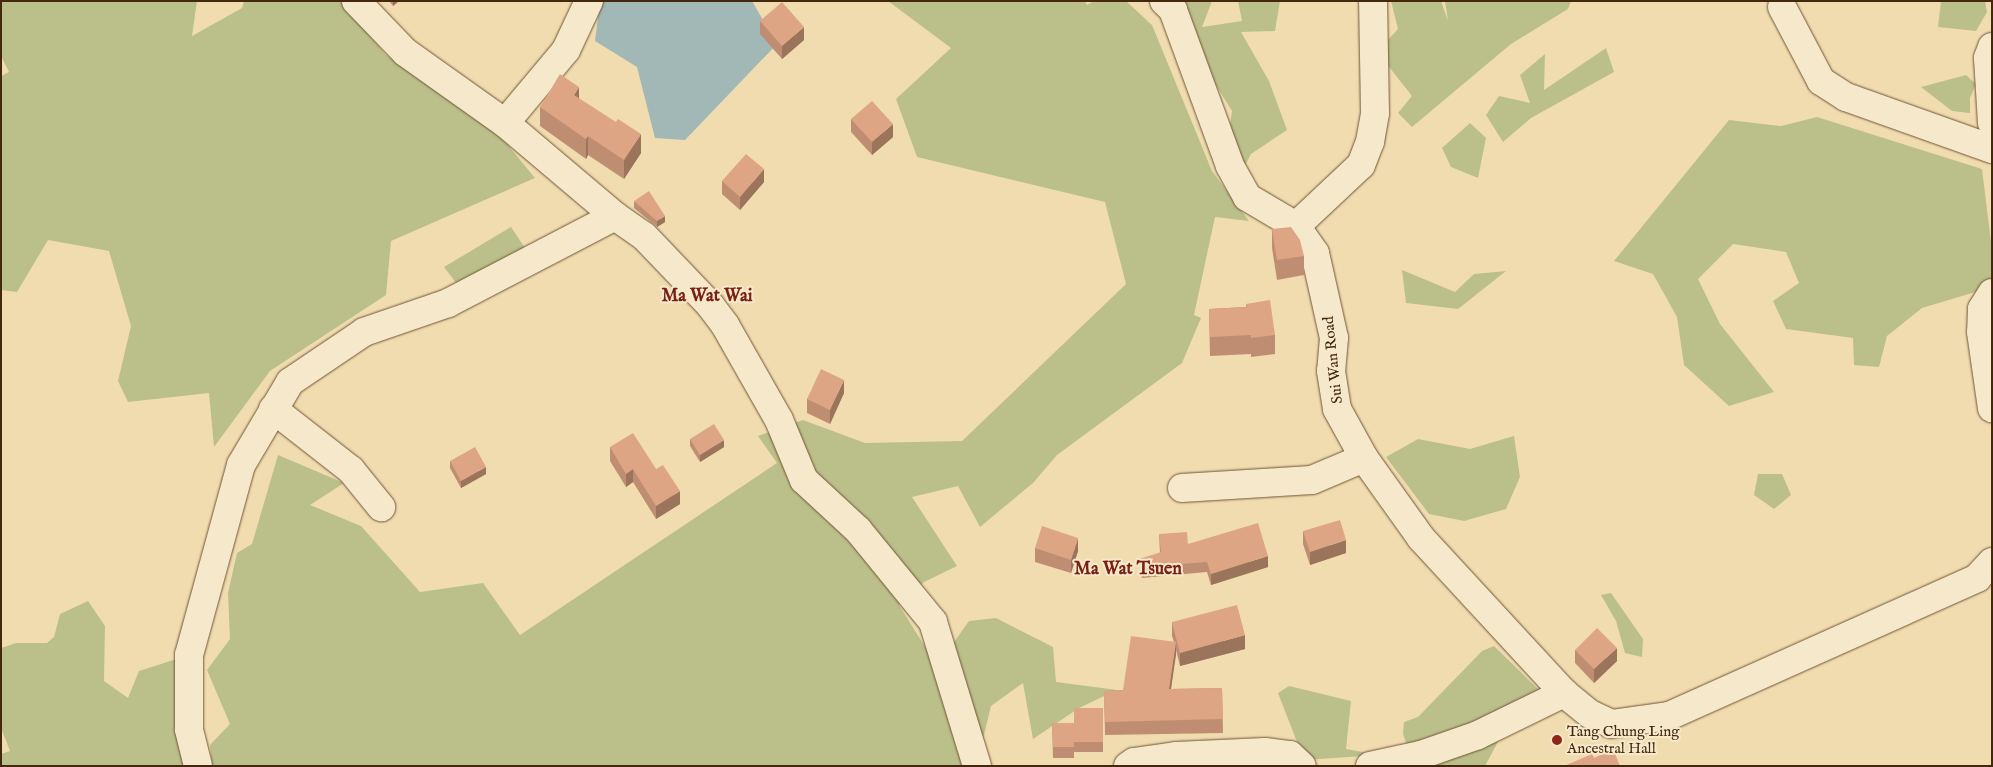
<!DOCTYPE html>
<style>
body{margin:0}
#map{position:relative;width:1993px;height:767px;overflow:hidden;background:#f1dcaf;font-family:"IM FELL English",serif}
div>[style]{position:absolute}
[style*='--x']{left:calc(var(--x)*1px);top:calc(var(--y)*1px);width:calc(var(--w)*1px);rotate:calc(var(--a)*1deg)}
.green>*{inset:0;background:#bbc08a}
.water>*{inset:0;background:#a1b8b7}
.roads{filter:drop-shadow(0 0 1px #6f5536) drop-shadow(0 0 1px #6f5536)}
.minor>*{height:28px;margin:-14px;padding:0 14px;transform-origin:14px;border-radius:14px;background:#f6e8cb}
.wall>*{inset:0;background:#bf8e72}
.shaded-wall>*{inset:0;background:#9b745c}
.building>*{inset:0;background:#dea584}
.dots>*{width:14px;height:14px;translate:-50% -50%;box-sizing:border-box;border:2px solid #f6e8cb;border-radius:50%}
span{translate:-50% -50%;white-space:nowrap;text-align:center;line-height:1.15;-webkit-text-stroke:4px #f6e8cb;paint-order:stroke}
.street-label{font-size:15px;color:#44280d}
.poi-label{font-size:15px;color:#44280d}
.left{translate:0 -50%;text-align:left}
.quarter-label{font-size:18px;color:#7a1f14;font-weight:700}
.frame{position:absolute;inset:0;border:2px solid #44280d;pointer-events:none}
</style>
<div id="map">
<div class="green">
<div style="clip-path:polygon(1px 1px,197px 1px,192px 36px,242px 8px,244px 1px,340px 1px,386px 55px,489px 122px,535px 178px,391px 241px,386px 295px,270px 371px,214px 447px,209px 393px,128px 402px,118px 381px,131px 326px,109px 251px,48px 240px,17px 292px,1px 290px,1px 76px,9px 72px,1px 56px)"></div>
<div style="clip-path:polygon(888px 1px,1085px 1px,1087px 5px,1094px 1px,1126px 1px,1152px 25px,1212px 171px,1249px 221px,1215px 217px,1194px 315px,1201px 318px,1182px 363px,1057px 455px,1033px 483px,980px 527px,958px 486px,912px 497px,957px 566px,924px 582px,899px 605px,937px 666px,969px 621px,996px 618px,1053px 647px,1056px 682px,1117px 690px,1079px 708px,1033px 739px,1023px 683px,991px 706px,982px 743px,992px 766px,212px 766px,210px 745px,230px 724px,207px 670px,230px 639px,228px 593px,237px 553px,252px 544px,278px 455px,344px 483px,310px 505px,361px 526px,420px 592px,483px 583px,520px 635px,777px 463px,758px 436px,803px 420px,865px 443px,962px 441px,1126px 284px,1105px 202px,917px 157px,896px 99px,951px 48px)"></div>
<div style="clip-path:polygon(1164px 1px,1212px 1px,1202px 27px,1242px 21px,1238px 1px,1280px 1px,1275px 31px,1241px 32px,1269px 81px,1287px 130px,1251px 154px,1243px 169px,1229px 134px,1232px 111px)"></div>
<div style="clip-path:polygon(1391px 1px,1441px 1px,1448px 21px,1445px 1px,1571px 1px,1568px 9px,1511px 44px,1412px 127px,1398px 113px,1412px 96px,1382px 58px,1387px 41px,1398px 29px)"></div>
<div style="clip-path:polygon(1941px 1px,1985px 1px,1987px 12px,1976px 31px,1938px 27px)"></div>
<div style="clip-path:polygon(1606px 48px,1614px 72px,1531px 118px,1503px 142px,1486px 115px,1499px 96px,1530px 103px,1520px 75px,1545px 54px,1544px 90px)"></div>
<div style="clip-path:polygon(1966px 75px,1976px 84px,1970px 98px,1970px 113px,1952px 111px,1921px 87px)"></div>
<div style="clip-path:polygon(1817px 117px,1982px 169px,1992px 250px,1992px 287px,1922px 308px,1887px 336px,1879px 367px,1854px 365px,1853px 338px,1786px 329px,1773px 301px,1799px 283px,1786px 252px,1733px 244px,1698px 279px,1720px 324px,1774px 392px,1729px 406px,1684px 365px,1677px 317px,1653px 274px,1614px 261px,1729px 120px,1781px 126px)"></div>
<div style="clip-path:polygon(1470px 123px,1486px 138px,1478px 178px,1451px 167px,1442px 148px)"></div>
<div style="clip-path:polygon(511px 227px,529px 254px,463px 292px,444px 267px)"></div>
<div style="clip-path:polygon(1402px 270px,1455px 292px,1474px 274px,1506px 271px,1458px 309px,1406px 303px)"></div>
<div style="clip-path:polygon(1514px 436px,1520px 477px,1506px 509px,1464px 521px,1429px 514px,1386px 457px,1418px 439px,1470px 449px)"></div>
<div style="clip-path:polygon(1758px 474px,1782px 474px,1791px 495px,1774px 509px,1754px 495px)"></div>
<div style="clip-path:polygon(1611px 593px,1643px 639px,1642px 657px,1625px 653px,1616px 621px,1601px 595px)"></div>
<div style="clip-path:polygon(88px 601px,105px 626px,104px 681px,128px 698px,139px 671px,189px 655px,198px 766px,1px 766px,1px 754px,10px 751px,1px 728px,1px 648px,16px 643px,47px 643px,54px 637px,60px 614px)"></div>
<div style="clip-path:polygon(1494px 646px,1544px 695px,1501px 736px,1485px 766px,1430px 766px,1409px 751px,1403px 734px,1404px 722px,1418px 717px,1482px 651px)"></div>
<div style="clip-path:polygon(1289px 686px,1351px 701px,1346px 749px,1379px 755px,1304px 760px,1278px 693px)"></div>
</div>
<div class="water">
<div style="clip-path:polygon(600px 1px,752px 1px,777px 44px,685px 140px,655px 138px,637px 67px,595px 41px)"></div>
</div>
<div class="roads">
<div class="minor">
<div style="--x:356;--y:1;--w:71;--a:46.1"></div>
<div style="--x:405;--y:52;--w:123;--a:35.4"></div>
<div style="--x:505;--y:123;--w:144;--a:40.2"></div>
<div style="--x:615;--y:216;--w:35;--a:35"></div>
<div style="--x:644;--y:236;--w:95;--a:46.3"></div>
<div style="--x:710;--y:305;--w:25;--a:53"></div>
<div style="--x:725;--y:325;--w:109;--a:60.4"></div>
<div style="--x:779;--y:420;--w:65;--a:67.4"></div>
<div style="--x:804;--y:480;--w:74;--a:42.8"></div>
<div style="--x:858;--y:530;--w:119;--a:50.8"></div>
<div style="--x:933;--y:622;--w:151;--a:73"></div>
<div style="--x:1164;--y:1;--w:13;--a:45"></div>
<div style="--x:1173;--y:10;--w:166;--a:69.9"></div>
<div style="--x:1230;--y:166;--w:35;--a:61"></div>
<div style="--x:1247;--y:197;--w:57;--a:30.6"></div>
<div style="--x:1296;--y:226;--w:33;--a:55"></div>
<div style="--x:1315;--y:253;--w:87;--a:77.4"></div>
<div style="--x:1334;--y:338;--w:33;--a:95"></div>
<div style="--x:1331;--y:371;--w:38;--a:81"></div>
<div style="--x:1337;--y:409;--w:56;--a:61.1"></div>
<div style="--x:1364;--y:458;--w:98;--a:54.5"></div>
<div style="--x:1421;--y:538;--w:211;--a:47.3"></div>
<div style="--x:1564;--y:693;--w:33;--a:39"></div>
<div style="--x:1590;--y:714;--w:23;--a:25"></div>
<div style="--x:1611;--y:724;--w:59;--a:-7.9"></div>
<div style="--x:1669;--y:716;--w:338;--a:-24.1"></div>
<div style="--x:1977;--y:578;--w:22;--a:-47"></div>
<div style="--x:1782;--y:7;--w:84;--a:62.2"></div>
<div style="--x:1821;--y:81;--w:30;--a:33"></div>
<div style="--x:1846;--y:97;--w:155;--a:19.6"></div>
<div style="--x:1992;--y:47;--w:12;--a:110"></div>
<div style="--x:1988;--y:58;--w:65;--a:86.5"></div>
<div style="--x:505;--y:123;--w:95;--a:-50.1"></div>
<div style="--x:566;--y:50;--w:54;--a:-64.9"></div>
<div style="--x:1296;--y:226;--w:89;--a:-43.2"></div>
<div style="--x:1361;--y:165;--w:25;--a:-69"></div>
<div style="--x:1370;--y:142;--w:29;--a:-80"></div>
<div style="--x:1375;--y:113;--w:112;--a:-91"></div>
<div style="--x:1992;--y:293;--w:19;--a:122"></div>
<div style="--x:1982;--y:309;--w:23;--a:92"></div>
<div style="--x:1981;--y:332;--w:77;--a:81.8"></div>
<div style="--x:273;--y:409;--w:99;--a:38"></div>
<div style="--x:351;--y:470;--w:48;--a:51"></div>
<div style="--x:1182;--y:488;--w:130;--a:-3.5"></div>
<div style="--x:1312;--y:480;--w:56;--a:-22.9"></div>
<div style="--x:198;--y:766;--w:38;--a:-104"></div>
<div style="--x:189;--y:729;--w:74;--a:-90"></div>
<div style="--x:189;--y:655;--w:197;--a:-74.7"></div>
<div style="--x:241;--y:465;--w:96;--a:-59.4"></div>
<div style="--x:290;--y:382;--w:89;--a:-34"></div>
<div style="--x:364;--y:332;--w:89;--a:-19"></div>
<div style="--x:448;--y:303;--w:188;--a:-27.5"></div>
<div style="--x:1128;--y:766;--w:7;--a:-34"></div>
<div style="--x:1134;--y:762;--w:42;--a:-8.1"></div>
<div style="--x:1176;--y:756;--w:89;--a:-2.6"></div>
<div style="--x:1265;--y:752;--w:25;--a:7"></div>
<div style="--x:1290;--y:755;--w:16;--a:43"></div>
<div style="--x:1370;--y:766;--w:52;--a:-12.2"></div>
<div style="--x:1421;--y:755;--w:60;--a:-19.3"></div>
<div style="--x:1478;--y:735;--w:96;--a:-26"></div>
</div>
</div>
<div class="wall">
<div style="clip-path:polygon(389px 1px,399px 1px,393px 6px)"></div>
<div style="clip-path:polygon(760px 21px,804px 40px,782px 59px,760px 34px)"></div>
<div style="clip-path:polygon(579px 99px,641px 153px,624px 179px,588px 155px,586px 159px,540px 126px,540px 107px)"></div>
<div style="clip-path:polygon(851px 119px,893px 137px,872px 155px,851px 132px)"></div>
<div style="clip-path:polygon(722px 181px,764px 182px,740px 210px,722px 194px)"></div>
<div style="clip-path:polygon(634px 201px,665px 222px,657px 227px,634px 208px)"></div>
<div style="clip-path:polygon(1272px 229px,1304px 256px,1304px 275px,1277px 280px,1272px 248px)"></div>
<div style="clip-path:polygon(1246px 304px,1275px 335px,1275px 354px,1251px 357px,1251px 354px,1210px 356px,1209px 309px,1246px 307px)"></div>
<div style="clip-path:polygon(844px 393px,830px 424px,807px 413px,807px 399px)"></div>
<div style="clip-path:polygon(690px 439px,724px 447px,700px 462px,690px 446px)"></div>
<div style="clip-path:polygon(610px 447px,656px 469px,680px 504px,656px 519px,633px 482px,626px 487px,610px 461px)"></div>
<div style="clip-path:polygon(450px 461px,486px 474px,461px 488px,450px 468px)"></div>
<div style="clip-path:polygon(1303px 531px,1346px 553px,1310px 565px,1303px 544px)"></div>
<div style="clip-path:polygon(1159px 534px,1188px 544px,1268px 567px,1211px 585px,1207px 572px,1142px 578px,1140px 570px,1140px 559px,1160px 553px)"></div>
<div style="clip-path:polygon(1035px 548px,1078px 551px,1071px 573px,1035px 562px)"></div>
<div style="clip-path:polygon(1172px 622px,1245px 649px,1180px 666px,1176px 650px,1171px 689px,1222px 688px,1223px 733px,1105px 735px,1104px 691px,1123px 690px,1174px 642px,1172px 636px)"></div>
<div style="clip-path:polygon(1575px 650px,1617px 661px,1594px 683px,1575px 663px)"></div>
<div style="clip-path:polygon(1103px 708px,1103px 752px,1074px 752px,1074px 758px,1053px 758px,1052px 723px,1074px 723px)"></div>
</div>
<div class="shaded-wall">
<div style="clip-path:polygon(393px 1px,399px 1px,393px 6px)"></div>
<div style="clip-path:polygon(804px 27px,804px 40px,782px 59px,782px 46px)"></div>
<div style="clip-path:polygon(579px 87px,579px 106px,574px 95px)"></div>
<div style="clip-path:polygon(893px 124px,893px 137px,872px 155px,872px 142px)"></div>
<div style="clip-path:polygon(641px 134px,641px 153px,624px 179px,624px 160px)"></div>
<div style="clip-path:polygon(588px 136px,588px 155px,586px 159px,586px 139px)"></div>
<div style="clip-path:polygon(764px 169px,764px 182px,740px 210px,740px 197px)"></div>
<div style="clip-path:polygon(665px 216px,665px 222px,657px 227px,657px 221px)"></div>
<div style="clip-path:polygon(844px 380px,844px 393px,830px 424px,830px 410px)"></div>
<div style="clip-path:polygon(724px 440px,724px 447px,700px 462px,700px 455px)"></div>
<div style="clip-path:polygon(486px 467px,486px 474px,461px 488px,461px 481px)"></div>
<div style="clip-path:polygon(633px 469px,633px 482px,626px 487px,626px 474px)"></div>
<div style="clip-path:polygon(680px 491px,680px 504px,656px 519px,656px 506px)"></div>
<div style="clip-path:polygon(1078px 538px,1078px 551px,1071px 573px,1071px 560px)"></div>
<div style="clip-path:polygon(1346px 540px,1346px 553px,1310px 565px,1310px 552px)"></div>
<div style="clip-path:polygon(1268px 556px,1268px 567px,1211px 585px,1211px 574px)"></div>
<div style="clip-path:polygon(1245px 635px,1245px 649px,1180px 666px,1180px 653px)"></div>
<div style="clip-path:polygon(1176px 642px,1176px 655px,1169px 702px,1169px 689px)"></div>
<div style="clip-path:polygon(1617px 648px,1617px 661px,1594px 683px,1594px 669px)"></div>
</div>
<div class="building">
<div style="clip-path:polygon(782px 2px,804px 27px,782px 46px,760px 21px)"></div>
<div style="clip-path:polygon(560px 74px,579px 87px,574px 95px,616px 122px,618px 119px,641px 134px,624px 160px,588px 136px,586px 139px,540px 107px)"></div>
<div style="clip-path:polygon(872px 101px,893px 124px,872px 142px,851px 119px)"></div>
<div style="clip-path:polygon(746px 154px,764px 169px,740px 197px,722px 181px)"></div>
<div style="clip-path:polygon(649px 191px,665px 216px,657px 221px,634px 201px)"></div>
<div style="clip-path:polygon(1291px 227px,1300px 240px,1304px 256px,1277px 260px,1272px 229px)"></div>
<div style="clip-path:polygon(1270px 300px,1275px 335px,1251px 338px,1251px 335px,1210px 337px,1209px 309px,1247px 307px,1246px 304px)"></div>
<div style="clip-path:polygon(821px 369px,844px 380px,830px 410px,807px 399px)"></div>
<div style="clip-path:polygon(714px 424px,724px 440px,700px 455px,690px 439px)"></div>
<div style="clip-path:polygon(633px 433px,656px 469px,663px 465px,680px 491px,656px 506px,633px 469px,626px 474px,610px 447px)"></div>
<div style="clip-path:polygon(475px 447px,486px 467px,461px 481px,450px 461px)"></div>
<div style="clip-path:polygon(1340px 520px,1346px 540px,1310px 552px,1303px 531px)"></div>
<div style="clip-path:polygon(1258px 523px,1268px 556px,1211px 574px,1207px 562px,1142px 567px,1140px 559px,1161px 552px,1159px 534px,1187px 532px,1188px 544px)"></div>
<div style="clip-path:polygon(1042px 526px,1078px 538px,1071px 560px,1035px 548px)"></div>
<div style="clip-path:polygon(1237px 605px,1245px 635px,1180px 653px,1172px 622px)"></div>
<div style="clip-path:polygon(1597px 628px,1617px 648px,1594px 669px,1575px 650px)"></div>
<div style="clip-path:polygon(1131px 636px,1176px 642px,1169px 689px,1222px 688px,1223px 719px,1105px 722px,1104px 691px,1123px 690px)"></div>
<div style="clip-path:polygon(1074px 708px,1103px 708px,1103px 742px,1074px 742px,1074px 747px,1053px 747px,1052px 723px,1074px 723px)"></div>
<div style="clip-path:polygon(1613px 749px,1620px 766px,1564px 766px,1592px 754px,1594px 758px)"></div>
</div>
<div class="dots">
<div style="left:1557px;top:740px;background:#8f2418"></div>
</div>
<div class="street-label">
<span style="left:1333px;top:360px;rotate:-96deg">Sui Wan Road</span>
</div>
<div class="poi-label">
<span class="left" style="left:1567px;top:740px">Tang Chung Ling<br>Ancestral Hall</span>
</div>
<div class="quarter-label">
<span style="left:707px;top:297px">Ma Wat Wai</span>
<span style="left:1128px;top:570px">Ma Wat Tsuen</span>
</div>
<div class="frame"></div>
</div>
